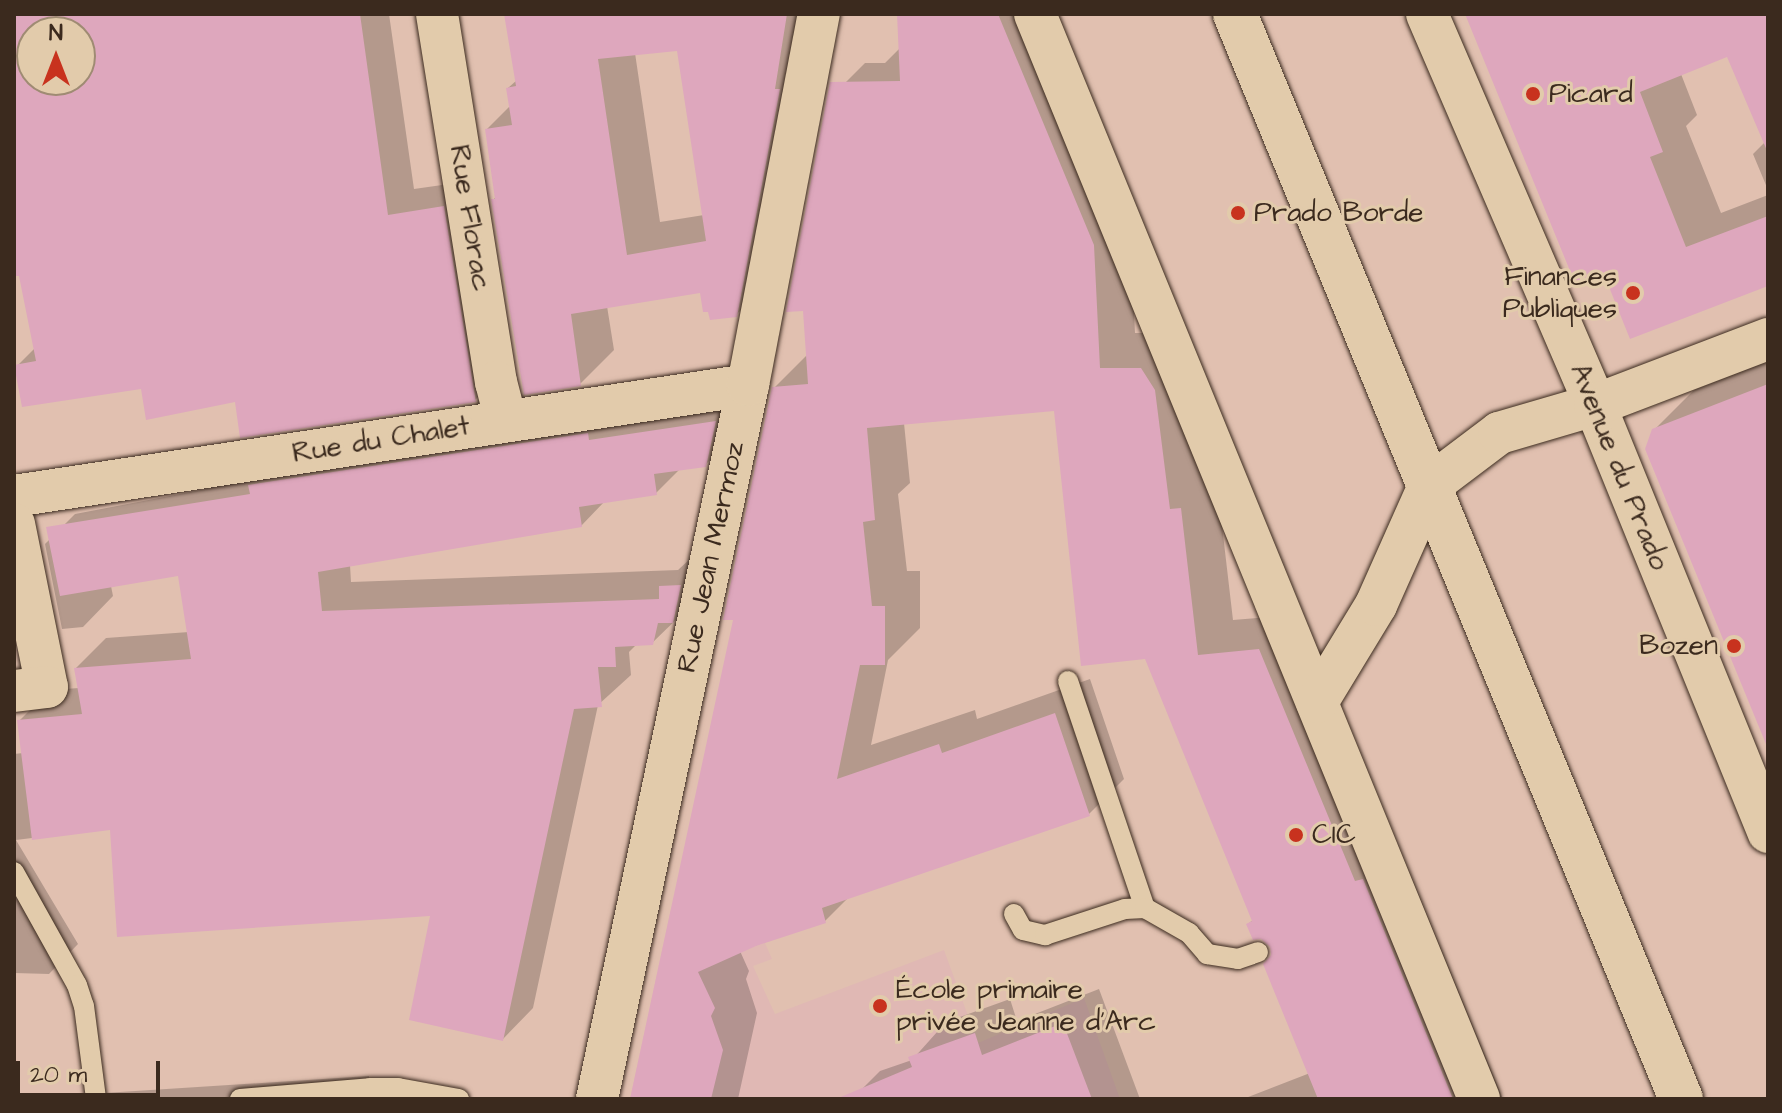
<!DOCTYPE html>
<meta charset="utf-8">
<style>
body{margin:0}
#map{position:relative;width:1782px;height:1113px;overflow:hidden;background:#e1c0b0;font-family:"Architects Daughter",sans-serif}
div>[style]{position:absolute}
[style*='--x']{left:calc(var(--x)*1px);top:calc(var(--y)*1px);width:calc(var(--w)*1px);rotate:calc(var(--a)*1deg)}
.built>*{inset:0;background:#e0b8b4}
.shadow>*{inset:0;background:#0003}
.building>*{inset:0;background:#dea7bd}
.roads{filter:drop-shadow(0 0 2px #3b2a1e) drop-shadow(0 0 2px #3b2a1e)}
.service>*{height:20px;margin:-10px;padding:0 10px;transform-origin:10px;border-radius:10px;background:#e2cbab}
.minor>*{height:42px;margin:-21px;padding:0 21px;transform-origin:21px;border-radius:21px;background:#e2cbab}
.secondary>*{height:44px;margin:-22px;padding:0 22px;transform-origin:22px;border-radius:22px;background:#e2cbab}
.dots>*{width:22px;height:22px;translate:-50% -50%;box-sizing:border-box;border:4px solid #e2cbab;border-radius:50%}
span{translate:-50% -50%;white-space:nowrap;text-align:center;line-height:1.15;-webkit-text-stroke:6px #e2cbab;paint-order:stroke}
.poi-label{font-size:28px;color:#3b2a1e}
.left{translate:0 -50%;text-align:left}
.right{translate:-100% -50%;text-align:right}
.street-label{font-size:28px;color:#3b2a1e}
.frame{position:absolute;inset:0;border:16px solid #3b2a1e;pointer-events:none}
.north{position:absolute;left:16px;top:16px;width:80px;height:80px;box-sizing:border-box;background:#e2cbab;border:2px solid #9f8b73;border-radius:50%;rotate:0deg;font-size:22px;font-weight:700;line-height:32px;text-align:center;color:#3b2a1e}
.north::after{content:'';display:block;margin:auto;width:28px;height:36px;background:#c8321e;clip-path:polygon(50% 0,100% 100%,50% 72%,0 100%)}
.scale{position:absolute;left:16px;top:1061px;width:144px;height:36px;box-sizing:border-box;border:4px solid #3b2a1e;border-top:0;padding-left:10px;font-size:24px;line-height:28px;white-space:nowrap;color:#3b2a1e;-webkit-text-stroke:6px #e2cbab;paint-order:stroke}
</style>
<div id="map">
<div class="built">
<div style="clip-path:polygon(671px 909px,692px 968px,765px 943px,772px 959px,753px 966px,775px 1014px,944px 950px,978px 1043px,1084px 998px,1120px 1099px,630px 1099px)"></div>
</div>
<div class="shadow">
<div style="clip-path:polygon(evenodd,14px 14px,389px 14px,414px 189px,470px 181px,502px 374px,475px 400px,236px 400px,17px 366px,35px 348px,20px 273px,14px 274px,14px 14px,32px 32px,80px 32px,80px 80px,32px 80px,32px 32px)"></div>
<div style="clip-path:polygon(evenodd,506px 14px,814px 14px,770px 281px,736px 315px,702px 291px,607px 306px,614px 350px,580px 384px,493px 200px,497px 196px,487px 129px,511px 105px,508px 88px,517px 80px,506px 14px,679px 49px,704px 215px,660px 222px,635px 53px,679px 49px)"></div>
<div style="clip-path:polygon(898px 14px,1048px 14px,1129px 209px,1135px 333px,1177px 333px,1216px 474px,1233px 620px,1295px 615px,1391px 847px,1398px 845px,1503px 1099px,1243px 1099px,1310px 1073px,1272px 946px,1248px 924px,1254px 919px,1056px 409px,904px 423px,910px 483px,898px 494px,907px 571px,920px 571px,920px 628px,888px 660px,871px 745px,975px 710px,977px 719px,1090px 679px,1124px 779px,1089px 814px,850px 896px,825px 921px,740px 951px,749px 971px,746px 979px,757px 1013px,738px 1099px,631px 1099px,736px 618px,774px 388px,808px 354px,829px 99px,865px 63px,885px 63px,900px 48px)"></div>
<div style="clip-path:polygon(1467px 14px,1768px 14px,1768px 190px,1753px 154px,1765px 142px,1728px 55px,1681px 74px,1697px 115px,1686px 126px,1721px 213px,1768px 195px,1768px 284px,1606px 275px)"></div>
<div style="clip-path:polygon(1768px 361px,1768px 745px,1654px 430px,1694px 390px)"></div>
<div style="clip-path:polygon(745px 392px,736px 435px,705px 465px,681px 468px,656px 493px,605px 501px,581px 526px,350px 565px,351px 582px,678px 570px,692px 557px,683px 613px,652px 643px,637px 644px,629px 652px,631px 675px,598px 705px,533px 1008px,503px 1039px,433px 914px,112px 828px,16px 840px,78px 944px,49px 974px,14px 973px,14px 754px,23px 753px,19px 721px,50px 690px,79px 688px,76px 668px,106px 638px,189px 632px,179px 574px,111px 586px,113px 596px,83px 627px,62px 629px,45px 544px,75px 514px,206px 489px,221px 475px)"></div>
<div style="clip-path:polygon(1099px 989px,1140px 1099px,852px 1099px,880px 1071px,912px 1060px,946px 1022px,1010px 999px,1017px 1021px)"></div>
<div style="clip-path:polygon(369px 1076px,371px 1099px,98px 1099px,104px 1093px)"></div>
</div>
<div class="building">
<div style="clip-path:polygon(evenodd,14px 14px,360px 14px,388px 215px,444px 206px,476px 402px,240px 438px,235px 402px,146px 420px,141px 389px,22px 407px,14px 365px,36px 361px,19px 276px,14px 276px,14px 14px,32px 32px,80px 32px,80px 80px,32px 80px,32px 32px)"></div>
<div style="clip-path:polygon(evenodd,504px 14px,787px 14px,775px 89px,780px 89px,737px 317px,710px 320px,708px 312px,703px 312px,700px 293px,571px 314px,581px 386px,524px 395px,491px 199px,495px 199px,485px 129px,512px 125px,506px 88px,516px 86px,504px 14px,677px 51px,706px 241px,627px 255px,598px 59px,677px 51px)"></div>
<div style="clip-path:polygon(897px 14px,998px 14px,1094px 245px,1100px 368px,1141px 368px,1155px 390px,1170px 509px,1181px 508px,1198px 655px,1259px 649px,1355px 881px,1363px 879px,1453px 1099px,1318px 1099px,1263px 964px,1271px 955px,1270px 947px,1261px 939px,1253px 940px,1246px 924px,1252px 921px,1145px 659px,1081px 666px,1054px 411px,867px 428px,875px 520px,863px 522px,872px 606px,885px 606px,885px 665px,860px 665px,837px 779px,939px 744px,942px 753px,1055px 713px,1090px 816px,822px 908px,826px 923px,756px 946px,698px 972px,715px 1008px,711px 1016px,723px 1050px,711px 1099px,630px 1099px,733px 620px,723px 620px,772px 387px,808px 384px,803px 311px,786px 312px,830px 82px,900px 81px)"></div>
<div style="clip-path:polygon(1465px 14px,1768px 14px,1768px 153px,1727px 57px,1640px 92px,1663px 152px,1650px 157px,1686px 247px,1768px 216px,1768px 286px,1630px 339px,1605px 277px,1577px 288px)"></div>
<div style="clip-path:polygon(1768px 384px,1768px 749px,1645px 449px,1652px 429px)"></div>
<div style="clip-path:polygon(716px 421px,706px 467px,654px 474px,657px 495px,579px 507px,582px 527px,318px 572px,322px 611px,659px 599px,659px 586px,681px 585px,673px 623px,658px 623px,653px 645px,615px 647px,616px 667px,598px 667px,602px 707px,574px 709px,503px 1041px,409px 1020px,430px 916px,117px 937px,110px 830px,32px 840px,17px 720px,82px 714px,74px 668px,191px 659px,178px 576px,60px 596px,46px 527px,250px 494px,248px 485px,588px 433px,589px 440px)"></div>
<div style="clip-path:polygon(1063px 1023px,1092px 1099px,836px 1099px,912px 1067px,908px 1057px,975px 1033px,982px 1055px)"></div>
</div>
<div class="roads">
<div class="service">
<div style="--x:1068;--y:681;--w:240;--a:71.3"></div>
<div style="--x:14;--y:872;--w:129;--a:60.9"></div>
<div style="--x:77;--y:985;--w:22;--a:72"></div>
<div style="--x:84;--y:1006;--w:94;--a:82.6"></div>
<div style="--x:1014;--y:914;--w:18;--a:61"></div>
<div style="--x:1023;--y:930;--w:23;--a:13"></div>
<div style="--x:1045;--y:935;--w:84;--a:-18"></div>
<div style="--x:1125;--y:909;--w:20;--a:-3"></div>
<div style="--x:1145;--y:908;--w:51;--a:29.6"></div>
<div style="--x:1189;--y:933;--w:28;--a:49"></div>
<div style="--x:1207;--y:954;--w:31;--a:9"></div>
<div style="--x:1238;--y:959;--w:21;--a:-19"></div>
<div style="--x:240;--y:1099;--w:130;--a:-4.8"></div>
<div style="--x:370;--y:1088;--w:28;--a:0"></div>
<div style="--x:398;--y:1088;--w:62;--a:10.2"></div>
</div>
<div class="minor">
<div style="--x:437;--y:14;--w:373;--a:80.9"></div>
<div style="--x:496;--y:382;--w:40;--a:75.6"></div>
<div style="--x:1035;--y:14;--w:1172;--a:67.74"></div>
<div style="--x:1427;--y:14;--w:426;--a:66.7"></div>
<div style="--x:1595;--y:405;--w:461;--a:67.9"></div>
<div style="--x:14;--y:496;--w:742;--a:-8.6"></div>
<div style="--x:14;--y:524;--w:166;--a:78.6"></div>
<div style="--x:47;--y:687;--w:33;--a:173"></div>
<div style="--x:1317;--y:702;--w:114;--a:-58.7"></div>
<div style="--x:1376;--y:605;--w:130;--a:-66"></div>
<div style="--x:1429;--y:486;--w:88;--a:-37.1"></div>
<div style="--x:1499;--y:433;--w:100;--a:-16.3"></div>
<div style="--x:1595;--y:405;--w:185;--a:-20.9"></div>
<div style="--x:597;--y:1099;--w:730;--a:-78.06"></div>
<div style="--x:748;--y:385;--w:378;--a:-79.2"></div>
</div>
<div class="secondary">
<div style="--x:1235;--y:14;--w:1173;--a:67.65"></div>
</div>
</div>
<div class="dots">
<div style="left:1533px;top:94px;background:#c8321e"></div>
<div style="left:1238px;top:213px;background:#c8321e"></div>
<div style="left:1633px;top:293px;background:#c8321e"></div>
<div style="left:1734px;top:646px;background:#c8321e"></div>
<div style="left:1296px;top:835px;background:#c8321e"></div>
<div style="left:880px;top:1006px;background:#c8321e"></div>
</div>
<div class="poi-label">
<span class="left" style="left:1549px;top:94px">Picard</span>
<span class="left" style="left:1254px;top:213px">Prado Borde</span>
<span class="right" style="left:1617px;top:293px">Finances<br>Publiques</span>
<span class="right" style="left:1718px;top:646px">Bozen</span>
<span class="left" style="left:1312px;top:835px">CIC</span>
<span class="left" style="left:896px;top:1006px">École primaire<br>privée Jeanne d'Arc</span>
</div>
<div class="street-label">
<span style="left:470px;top:218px;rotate:81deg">Rue Florac</span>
<span style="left:381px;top:440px;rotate:-9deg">Rue du Chalet</span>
<span style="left:1619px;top:467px;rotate:68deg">Avenue du Prado</span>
<span style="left:711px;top:557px;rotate:-78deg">Rue Jean Mermoz</span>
</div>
<div class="frame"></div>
<div class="north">N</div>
<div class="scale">20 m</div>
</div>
